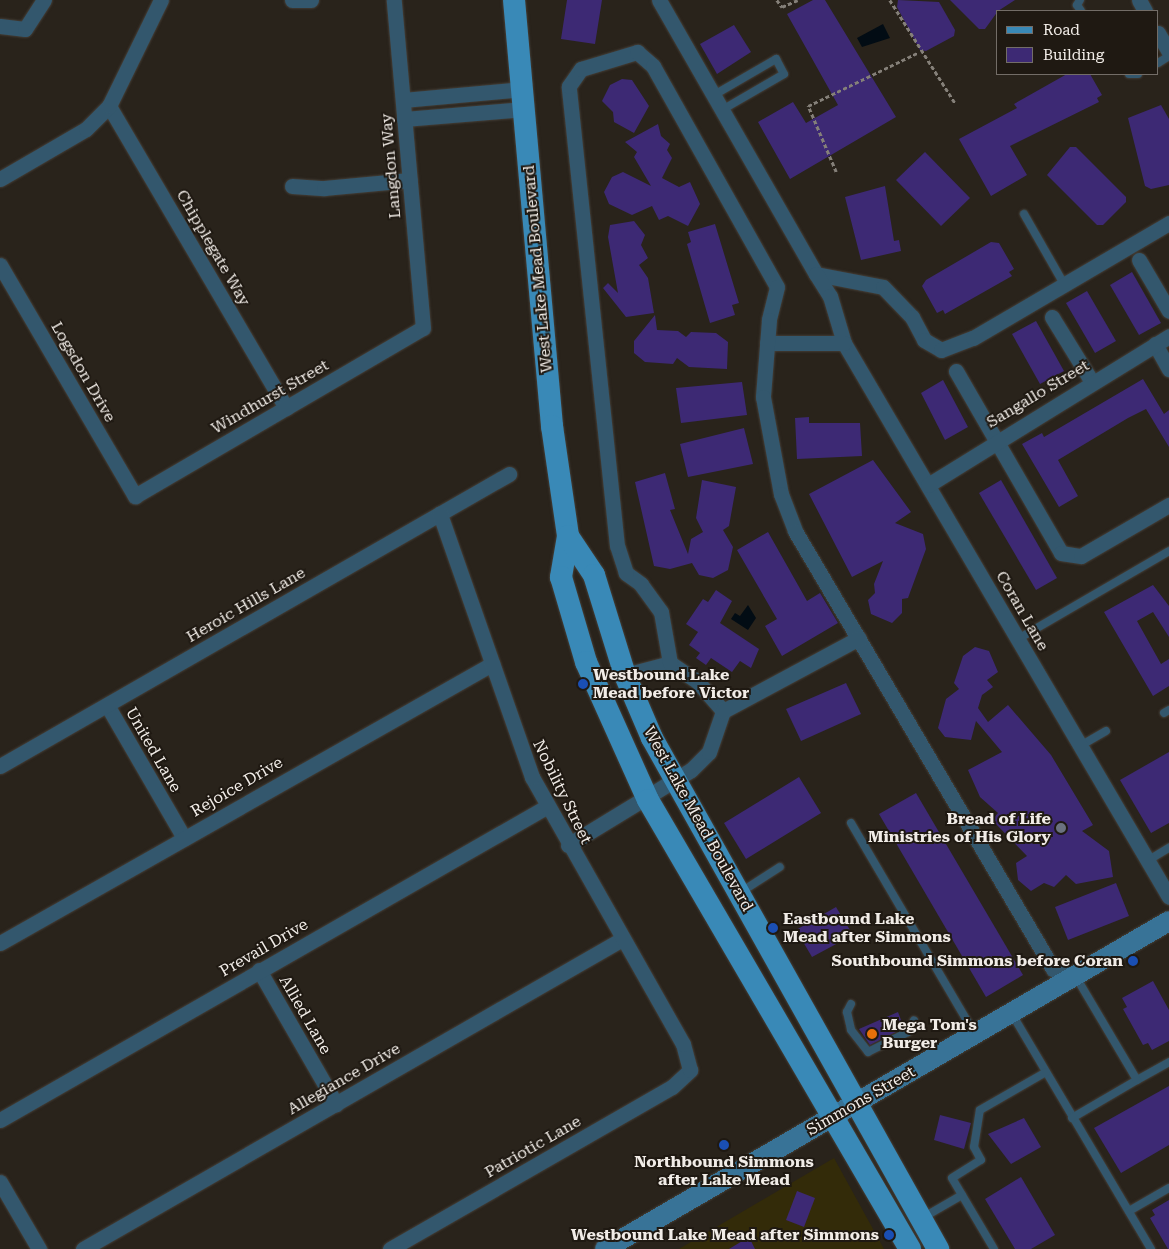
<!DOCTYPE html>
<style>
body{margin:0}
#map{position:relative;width:1169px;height:1249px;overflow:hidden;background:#29231b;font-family:"Roboto Serif",serif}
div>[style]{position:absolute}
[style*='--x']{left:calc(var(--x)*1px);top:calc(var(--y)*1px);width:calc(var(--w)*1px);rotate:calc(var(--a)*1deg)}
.sand>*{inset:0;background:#332b09}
.water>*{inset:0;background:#020c14}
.building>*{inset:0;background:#3d2974}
.path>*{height:2.5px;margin-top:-1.25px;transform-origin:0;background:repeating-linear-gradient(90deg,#858079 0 4px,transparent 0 6.5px)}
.roads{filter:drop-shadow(0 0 1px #453f38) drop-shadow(0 0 1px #453f38)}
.service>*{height:8px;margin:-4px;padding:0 4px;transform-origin:4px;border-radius:4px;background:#33576d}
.minor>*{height:15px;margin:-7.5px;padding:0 7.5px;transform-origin:7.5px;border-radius:7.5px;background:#33576d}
.secondary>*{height:20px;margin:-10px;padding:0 10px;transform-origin:10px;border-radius:10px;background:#387397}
.primary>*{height:22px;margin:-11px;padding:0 11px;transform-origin:11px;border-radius:11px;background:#3989b7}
.dots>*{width:14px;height:14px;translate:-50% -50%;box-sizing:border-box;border:2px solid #1f1912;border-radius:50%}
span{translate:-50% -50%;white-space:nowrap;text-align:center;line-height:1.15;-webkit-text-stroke:4px #1f1912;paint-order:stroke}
.street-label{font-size:16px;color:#f1ece7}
.poi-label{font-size:16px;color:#f1ece7;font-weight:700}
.left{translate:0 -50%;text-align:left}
.right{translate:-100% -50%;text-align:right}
.legend{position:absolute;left:996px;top:10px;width:162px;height:65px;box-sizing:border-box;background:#1f1912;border:1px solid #736d67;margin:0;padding:6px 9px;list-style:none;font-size:15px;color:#f1ece7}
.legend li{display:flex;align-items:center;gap:10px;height:25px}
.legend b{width:25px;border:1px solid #736d67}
</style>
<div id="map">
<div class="sand">
<div style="clip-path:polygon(834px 1158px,884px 1249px,679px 1249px)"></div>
</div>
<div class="water">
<div style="clip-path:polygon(883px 24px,890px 38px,862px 47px,857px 38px)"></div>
<div style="clip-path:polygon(748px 605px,756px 618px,748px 630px,731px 619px,735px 613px,740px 616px)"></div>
</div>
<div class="building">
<div style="clip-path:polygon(567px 0,602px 0,595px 44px,561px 39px)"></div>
<div style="clip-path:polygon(813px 0,825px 0,896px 117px,790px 179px,758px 122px,793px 102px,806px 123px,838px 105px,787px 14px)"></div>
<div style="clip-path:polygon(898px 0,939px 2px,955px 30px,954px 36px,926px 51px,920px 50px,897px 7px)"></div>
<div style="clip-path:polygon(950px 0,1015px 0,998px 11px,985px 29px,979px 29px)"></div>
<div style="clip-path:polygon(734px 25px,751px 52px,717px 74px,700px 44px)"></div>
<div style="clip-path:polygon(1067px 74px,1090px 74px,1102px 95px,1097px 98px,1099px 102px,1010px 146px,1027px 175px,991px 196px,959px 139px,1017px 108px,1014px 104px)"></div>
<div style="clip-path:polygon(622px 79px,632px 80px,649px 106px,634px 133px,614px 122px,613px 112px,602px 101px,610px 85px)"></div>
<div style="clip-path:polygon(1161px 105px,1169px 119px,1169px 185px,1151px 189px,1145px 186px,1128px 118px)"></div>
<div style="clip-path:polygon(658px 124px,661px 136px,670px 144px,667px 150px,672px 158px,662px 178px,679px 187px,690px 182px,700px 204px,688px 226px,668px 216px,659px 220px,652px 206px,632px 215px,609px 204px,604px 192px,612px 177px,623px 172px,651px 186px,634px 157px,637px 152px,625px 142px)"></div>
<div style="clip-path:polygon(1070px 147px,1076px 147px,1126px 197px,1126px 202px,1103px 225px,1097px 225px,1047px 175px)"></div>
<div style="clip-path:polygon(925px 152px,970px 198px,941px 226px,896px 180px)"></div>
<div style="clip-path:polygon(885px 186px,894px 241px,899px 240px,901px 251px,861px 260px,845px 197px)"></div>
<div style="clip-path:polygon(634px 221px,645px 235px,641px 245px,648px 258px,639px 265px,648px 278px,654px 313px,626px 317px,603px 288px,608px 283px,618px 293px,608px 237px,610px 225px)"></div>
<div style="clip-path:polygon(715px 224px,739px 303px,732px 305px,735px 315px,710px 323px,687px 244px,691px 242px,688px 232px)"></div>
<div style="clip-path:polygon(991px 242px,999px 243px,1014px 269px,1009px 272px,1012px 276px,945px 314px,943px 310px,937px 313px,922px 286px,926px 280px)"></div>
<div style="clip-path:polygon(1132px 272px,1161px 323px,1139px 335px,1110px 285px)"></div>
<div style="clip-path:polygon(1087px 291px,1116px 341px,1095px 353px,1066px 303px)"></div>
<div style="clip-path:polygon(655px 315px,657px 330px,678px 331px,686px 337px,691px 332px,716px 333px,728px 342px,727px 369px,689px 367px,677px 358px,673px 364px,645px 362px,634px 353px,634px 341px)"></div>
<div style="clip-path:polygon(1036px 321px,1064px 371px,1040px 384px,1012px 334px)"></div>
<div style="clip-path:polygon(1143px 379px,1164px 414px,1169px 410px,1169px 447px,1146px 409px,1128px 418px,1058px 460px,1078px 496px,1059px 507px,1022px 444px,1042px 433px,1044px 437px)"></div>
<div style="clip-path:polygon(943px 380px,968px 427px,945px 440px,921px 393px)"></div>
<div style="clip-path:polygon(742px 382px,747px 415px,681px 423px,676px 388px)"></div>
<div style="clip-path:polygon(809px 417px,809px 423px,860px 423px,862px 456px,797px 459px,795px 418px)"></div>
<div style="clip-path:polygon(744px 428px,753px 464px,688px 477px,680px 444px)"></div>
<div style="clip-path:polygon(873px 460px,911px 512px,895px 523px,923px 534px,926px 549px,908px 598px,902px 599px,902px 613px,892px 623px,871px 614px,868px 600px,875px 593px,874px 584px,883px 561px,852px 577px,809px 494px)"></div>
<div style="clip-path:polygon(665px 473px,675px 509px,670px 510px,688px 554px,691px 539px,703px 532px,696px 518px,702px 480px,736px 487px,729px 526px,723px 530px,733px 547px,728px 570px,713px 578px,699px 575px,692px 563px,670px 569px,654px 566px,635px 482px)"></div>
<div style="clip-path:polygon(1001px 480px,1057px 578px,1036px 590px,979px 493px)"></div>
<div style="clip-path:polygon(768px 532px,807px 601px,820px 593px,838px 623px,782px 656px,765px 626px,777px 619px,737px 550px)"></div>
<div style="clip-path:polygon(1153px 585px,1169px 606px,1169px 637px,1153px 612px,1137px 621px,1161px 664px,1169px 659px,1169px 686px,1153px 696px,1104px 612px)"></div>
<div style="clip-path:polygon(716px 590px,732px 601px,720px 623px,759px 649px,751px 668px,740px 661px,732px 672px,711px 658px,706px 665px,696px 658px,700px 653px,689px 645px,698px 632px,686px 624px,703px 599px,708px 602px)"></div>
<div style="clip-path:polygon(975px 647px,989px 651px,998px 672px,987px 680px,993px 687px,982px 695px,978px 708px,988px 722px,1008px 705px,1051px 755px,1093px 825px,1082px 831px,1109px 851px,1113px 877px,1076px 884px,1066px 875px,1054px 887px,1044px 883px,1031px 891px,1018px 880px,1016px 863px,1027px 856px,996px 824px,993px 819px,998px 813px,980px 797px,968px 770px,1002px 752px,976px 721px,971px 740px,945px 737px,938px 728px,946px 699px,959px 689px,954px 683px,963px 656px)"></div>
<div style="clip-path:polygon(846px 683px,861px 714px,801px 741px,786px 709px)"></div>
<div style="clip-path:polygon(1169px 752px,1169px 823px,1151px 833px,1120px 780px)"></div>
<div style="clip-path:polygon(799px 777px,821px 813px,746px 859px,724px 823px)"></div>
<div style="clip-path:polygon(916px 793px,1023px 975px,986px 997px,879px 814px)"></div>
<div style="clip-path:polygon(1116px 883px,1129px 916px,1068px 940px,1055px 907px)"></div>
<div style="clip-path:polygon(836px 907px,853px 935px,812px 957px,796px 930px)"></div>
<div style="clip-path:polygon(1153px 981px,1169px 1010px,1169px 1041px,1152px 1050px,1148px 1043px,1143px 1045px,1123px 1009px,1127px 1007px,1122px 998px)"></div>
<div style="clip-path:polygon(898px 1012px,904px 1028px,870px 1045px,859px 1029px)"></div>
<div style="clip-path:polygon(1169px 1086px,1169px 1145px,1121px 1173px,1094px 1128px)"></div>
<div style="clip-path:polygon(940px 1115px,971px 1123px,964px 1149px,934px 1140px)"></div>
<div style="clip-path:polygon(1024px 1118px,1041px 1147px,1011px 1164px,988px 1134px)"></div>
<div style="clip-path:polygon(1021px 1177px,1055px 1235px,1031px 1249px,1015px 1249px,985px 1199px)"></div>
<div style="clip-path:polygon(797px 1191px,815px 1198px,804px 1227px,786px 1220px)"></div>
<div style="clip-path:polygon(1169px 1200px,1169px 1249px,1168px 1249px,1150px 1218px,1155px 1215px,1152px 1210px)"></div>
<div style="clip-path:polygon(749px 1237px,755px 1249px,729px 1249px)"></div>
</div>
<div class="path">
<div style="--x:777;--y:0;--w:9;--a:54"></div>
<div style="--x:782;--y:7;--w:17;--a:-24"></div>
<div style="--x:890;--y:0;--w:122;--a:57.7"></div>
<div style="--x:836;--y:172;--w:72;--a:-113"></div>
<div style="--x:808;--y:106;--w:123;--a:-25.9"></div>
</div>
<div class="roads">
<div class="service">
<div style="--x:1080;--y:0;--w:6;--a:121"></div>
<div style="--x:1077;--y:5;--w:7;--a:56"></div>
<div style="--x:1158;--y:63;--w:13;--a:-32"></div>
<div style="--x:1129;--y:74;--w:9;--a:0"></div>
<div style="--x:714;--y:95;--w:72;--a:-30.1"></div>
<div style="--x:776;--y:59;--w:17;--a:62"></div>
<div style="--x:784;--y:74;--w:72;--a:149.9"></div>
<div style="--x:1024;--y:214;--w:81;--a:60.3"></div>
<div style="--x:1018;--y:639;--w:175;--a:-30.2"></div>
<div style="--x:1164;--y:713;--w:6;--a:-31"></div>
<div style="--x:1080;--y:746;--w:30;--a:-30"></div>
<div style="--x:851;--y:823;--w:243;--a:59.6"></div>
<div style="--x:1147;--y:861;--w:26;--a:-31"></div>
<div style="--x:741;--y:892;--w:46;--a:-32.7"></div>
<div style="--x:851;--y:1004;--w:9;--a:117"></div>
<div style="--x:847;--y:1012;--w:18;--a:77"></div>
<div style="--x:851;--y:1030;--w:28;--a:52"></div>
<div style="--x:868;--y:1052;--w:45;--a:-26.6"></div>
<div style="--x:908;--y:1032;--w:13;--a:-63"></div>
<div style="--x:1012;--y:1014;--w:273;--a:59.4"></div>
<div style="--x:1137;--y:1080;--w:37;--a:-29"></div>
<div style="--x:1072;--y:1118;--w:75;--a:-30.3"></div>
<div style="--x:1137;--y:1080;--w:120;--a:-120.6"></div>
<div style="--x:1129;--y:1211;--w:46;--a:-29.9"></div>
<div style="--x:924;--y:1217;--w:44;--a:-30.1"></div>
<div style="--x:994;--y:1249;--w:82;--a:-120.6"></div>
<div style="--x:952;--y:1178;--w:34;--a:-32"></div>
<div style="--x:981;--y:1160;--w:15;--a:-118"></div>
<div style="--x:974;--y:1147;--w:37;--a:-81"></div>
<div style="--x:980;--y:1110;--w:76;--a:-29.9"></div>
</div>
<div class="minor">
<div style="--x:292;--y:0;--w:19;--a:0"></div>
<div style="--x:659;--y:0;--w:316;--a:60.2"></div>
<div style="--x:816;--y:274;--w:68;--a:11"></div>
<div style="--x:883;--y:287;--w:42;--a:46"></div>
<div style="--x:912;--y:317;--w:26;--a:62"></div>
<div style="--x:924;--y:340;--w:20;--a:30"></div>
<div style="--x:941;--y:350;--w:34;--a:-21"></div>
<div style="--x:973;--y:338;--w:227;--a:-30.4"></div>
<div style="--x:1139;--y:0;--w:13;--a:61"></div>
<div style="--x:0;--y:26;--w:25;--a:7"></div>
<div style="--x:25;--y:29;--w:35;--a:-57"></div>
<div style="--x:1158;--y:33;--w:22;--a:60"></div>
<div style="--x:403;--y:100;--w:121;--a:-5.2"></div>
<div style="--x:109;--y:106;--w:350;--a:59.6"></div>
<div style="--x:404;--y:119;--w:121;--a:-4.7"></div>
<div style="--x:0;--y:179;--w:99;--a:-30.2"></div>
<div style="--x:86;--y:129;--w:33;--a:-45"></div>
<div style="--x:109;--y:106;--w:118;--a:-63.9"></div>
<div style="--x:292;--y:186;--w:32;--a:4"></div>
<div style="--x:324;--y:188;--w:86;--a:-5.3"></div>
<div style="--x:1139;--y:260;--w:59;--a:59.5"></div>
<div style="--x:0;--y:265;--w:268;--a:59.7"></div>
<div style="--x:135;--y:496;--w:333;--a:-30.3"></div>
<div style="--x:423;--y:328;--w:329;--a:-95.1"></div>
<div style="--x:816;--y:274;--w:26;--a:58"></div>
<div style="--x:830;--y:296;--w:49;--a:73.4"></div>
<div style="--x:844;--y:343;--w:642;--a:59.6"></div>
<div style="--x:1052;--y:317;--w:76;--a:58.4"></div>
<div style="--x:767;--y:343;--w:77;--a:0"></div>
<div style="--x:1155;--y:344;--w:29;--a:61"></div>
<div style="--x:956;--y:371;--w:210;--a:60"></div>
<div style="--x:1061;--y:553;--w:20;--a:9"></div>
<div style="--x:1081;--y:556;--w:102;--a:-30.1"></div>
<div style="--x:928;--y:485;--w:283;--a:-31.7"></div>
<div style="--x:670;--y:663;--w:32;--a:34"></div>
<div style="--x:697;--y:681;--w:40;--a:49"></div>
<div style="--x:625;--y:675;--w:47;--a:-14.9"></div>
<div style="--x:670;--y:663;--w:52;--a:-100"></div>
<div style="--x:661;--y:612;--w:34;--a:-126"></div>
<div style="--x:641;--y:584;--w:19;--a:-144"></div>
<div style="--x:626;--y:573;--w:28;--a:-108"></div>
<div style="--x:617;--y:546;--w:462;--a:-96"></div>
<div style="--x:569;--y:86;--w:21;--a:-55"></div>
<div style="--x:581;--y:69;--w:59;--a:-16.9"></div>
<div style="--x:637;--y:52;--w:21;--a:41"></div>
<div style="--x:653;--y:66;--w:253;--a:60.7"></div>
<div style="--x:777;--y:287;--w:34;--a:104"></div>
<div style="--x:769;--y:320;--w:77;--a:94.5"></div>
<div style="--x:763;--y:397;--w:99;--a:79.5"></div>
<div style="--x:781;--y:494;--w:40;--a:69"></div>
<div style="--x:795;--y:531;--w:508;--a:59.5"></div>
<div style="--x:1053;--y:969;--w:23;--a:18"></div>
<div style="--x:107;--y:705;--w:154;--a:59.9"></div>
<div style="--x:0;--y:766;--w:587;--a:-29.84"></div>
<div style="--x:568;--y:845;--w:144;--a:-31.4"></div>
<div style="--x:691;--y:770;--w:25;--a:-45"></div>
<div style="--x:709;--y:752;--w:43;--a:-71.1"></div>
<div style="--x:723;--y:711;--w:154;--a:-28.2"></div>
<div style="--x:0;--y:943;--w:566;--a:-29.56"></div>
<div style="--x:259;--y:970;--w:155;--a:60.1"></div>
<div style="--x:0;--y:1120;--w:629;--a:-29.82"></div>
<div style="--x:0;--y:1182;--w:78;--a:59.8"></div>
<div style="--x:83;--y:1249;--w:622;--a:-29.9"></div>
<div style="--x:390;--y:1249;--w:325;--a:-29.9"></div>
<div style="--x:672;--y:1087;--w:25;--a:-43"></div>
<div style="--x:690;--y:1070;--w:27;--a:-105"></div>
<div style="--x:683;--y:1044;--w:307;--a:-119.5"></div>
<div style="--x:532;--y:777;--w:279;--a:-109.3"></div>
</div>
<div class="secondary">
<div style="--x:605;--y:1249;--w:652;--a:-30.18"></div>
</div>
<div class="primary">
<div style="--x:514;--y:0;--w:428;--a:84.9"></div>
<div style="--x:552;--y:426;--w:111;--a:81.7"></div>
<div style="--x:568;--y:536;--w:42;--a:99.7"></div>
<div style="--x:561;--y:577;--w:89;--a:73.6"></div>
<div style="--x:586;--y:662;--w:151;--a:65.8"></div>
<div style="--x:648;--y:800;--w:520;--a:59.74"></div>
<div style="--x:568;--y:536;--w:47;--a:56.3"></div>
<div style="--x:594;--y:575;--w:105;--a:72.8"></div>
<div style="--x:625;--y:675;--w:69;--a:66.8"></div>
<div style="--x:652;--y:738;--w:586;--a:60.76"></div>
</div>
</div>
<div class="dots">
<div style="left:583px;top:684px;background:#1a4fb4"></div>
<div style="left:1061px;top:828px;background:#6b7280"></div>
<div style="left:773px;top:928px;background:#1a4fb4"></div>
<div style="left:1133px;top:961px;background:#1a4fb4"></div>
<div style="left:872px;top:1034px;background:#e8710a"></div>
<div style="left:724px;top:1145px;background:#1a4fb4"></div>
<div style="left:889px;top:1235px;background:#1a4fb4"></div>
</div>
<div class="street-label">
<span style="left:391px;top:166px;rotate:-95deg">Langdon Way</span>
<span style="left:213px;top:248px;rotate:60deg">Chipplegate Way</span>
<span style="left:538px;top:269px;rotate:-95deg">West Lake Mead Boulevard</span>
<span style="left:83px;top:372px;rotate:60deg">Logsdon Drive</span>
<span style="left:1038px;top:394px;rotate:-31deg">Sangallo Street</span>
<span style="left:270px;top:397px;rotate:-30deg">Windhurst Street</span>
<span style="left:246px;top:605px;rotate:-30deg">Heroic Hills Lane</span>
<span style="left:1022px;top:611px;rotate:60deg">Coran Lane</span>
<span style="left:153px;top:750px;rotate:60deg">United Lane</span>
<span style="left:237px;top:787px;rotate:-30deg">Rejoice Drive</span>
<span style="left:562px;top:792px;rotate:64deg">Nobility Street</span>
<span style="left:698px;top:819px;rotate:61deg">West Lake Mead Boulevard</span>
<span style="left:264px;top:948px;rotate:-30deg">Prevail Drive</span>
<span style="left:305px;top:1015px;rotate:60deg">Allied Lane</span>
<span style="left:344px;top:1079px;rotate:-30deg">Allegiance Drive</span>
<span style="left:861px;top:1101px;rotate:-30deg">Simmons Street</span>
<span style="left:533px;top:1147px;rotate:-30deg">Patriotic Lane</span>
</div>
<div class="poi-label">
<span class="left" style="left:593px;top:684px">Westbound Lake<br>Mead before Victor</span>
<span class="right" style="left:1051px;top:828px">Bread of Life<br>Ministries of His Glory</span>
<span class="left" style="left:783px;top:928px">Eastbound Lake<br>Mead after Simmons</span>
<span class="right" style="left:1123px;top:961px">Southbound Simmons before Coran</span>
<span class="left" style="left:882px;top:1034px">Mega Tom's<br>Burger</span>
<span style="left:724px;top:1171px">Northbound Simmons<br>after Lake Mead</span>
<span class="right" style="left:879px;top:1235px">Westbound Lake Mead after Simmons</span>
</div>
<ul class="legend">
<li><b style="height:6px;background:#3989b7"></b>Road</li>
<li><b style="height:14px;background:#3d2974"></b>Building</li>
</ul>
</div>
